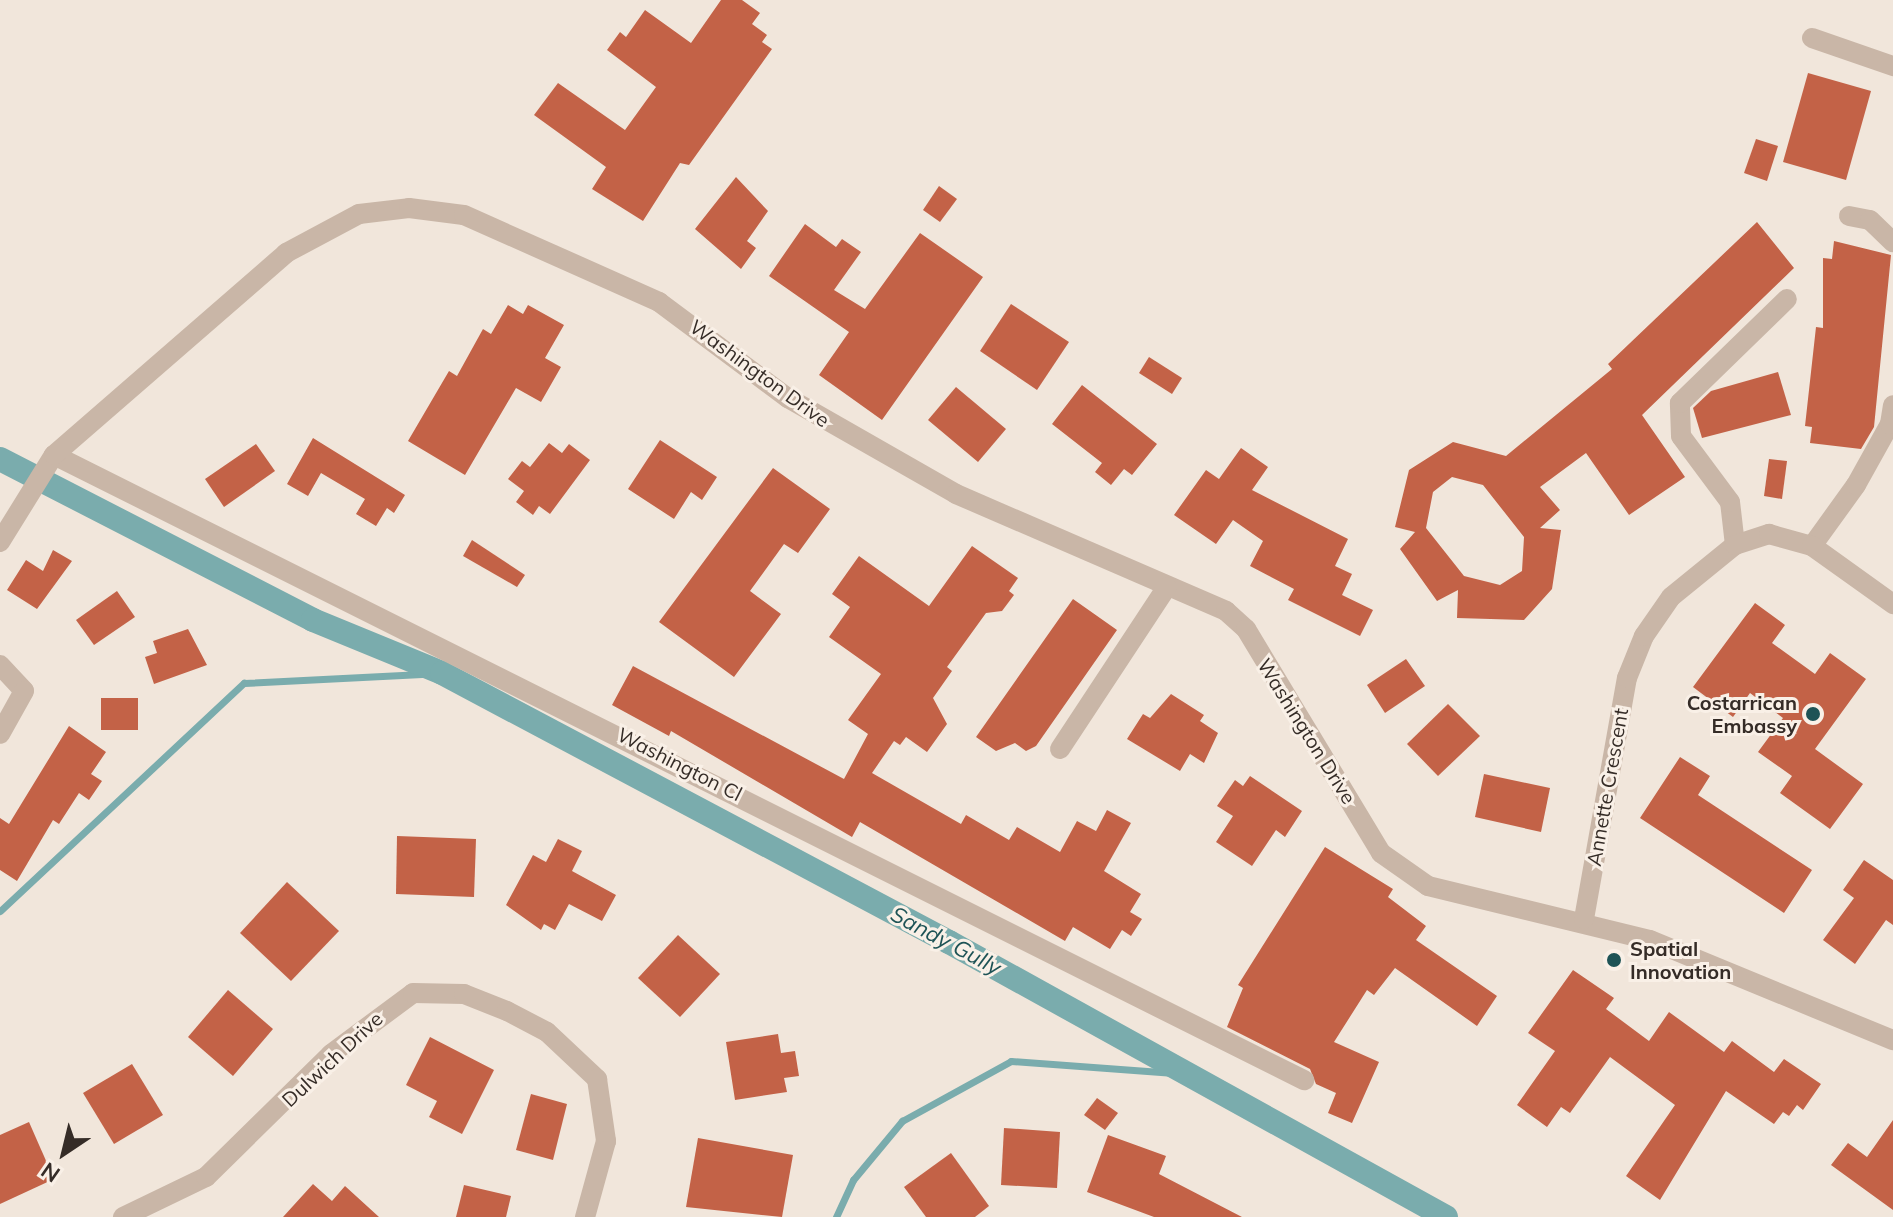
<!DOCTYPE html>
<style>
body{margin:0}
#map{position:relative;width:1893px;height:1217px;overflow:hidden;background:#f1e6db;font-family:Mulish,sans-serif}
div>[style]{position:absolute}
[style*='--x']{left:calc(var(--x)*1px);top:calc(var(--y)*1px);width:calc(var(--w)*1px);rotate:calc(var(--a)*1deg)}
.stream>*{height:7px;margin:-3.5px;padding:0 3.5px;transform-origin:3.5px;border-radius:3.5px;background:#7aacad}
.canal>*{height:24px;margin:-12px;padding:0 12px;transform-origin:12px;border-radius:12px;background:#7aacad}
.building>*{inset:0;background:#c36247}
.minor>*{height:20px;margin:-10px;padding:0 10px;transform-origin:10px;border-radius:10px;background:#c9b6a7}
.dots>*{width:22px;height:22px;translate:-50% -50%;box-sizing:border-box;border:4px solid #f9f0e7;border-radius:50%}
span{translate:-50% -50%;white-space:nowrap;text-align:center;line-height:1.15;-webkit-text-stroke:6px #f9f0e7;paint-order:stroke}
.street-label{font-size:20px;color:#352c27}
.poi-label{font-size:20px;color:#352c27;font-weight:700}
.right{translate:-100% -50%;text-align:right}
.left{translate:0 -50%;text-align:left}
.water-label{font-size:22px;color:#1e5356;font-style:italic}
.north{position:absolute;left:24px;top:1113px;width:80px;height:80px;-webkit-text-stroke:6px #f9f0e7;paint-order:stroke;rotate:215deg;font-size:22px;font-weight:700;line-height:32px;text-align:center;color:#352c27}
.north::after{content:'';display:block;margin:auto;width:28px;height:36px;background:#352c27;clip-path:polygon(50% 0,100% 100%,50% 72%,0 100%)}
</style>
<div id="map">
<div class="stream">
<div style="--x:0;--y:911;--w:334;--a:-43.1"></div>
<div style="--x:244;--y:683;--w:198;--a:-2.9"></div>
<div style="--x:836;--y:1217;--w:41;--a:-65.3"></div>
<div style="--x:853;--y:1180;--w:77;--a:-50.3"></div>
<div style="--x:902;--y:1121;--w:124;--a:-28.8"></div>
<div style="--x:1011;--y:1061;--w:177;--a:4.2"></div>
</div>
<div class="canal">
<div style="--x:0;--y:459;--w:352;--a:27.2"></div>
<div style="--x:313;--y:620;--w:139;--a:22.3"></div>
<div style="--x:442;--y:673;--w:574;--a:27.95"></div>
<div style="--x:949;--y:942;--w:568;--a:28.96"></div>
</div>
<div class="building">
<div style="clip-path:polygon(721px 0,742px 0,760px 13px,752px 24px,767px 35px,762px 42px,772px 49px,689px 165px,680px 163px,643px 221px,592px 189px,606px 167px,534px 115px,558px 83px,625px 130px,656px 87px,607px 50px,620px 32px,626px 37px,645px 10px,691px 43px)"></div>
<div style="clip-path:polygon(1808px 73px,1871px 91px,1846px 180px,1783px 162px)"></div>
<div style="clip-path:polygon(1756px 139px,1778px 146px,1767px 181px,1744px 173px)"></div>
<div style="clip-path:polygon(736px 177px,768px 211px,747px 241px,756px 248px,741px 269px,695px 229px)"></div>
<div style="clip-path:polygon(939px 186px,957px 199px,940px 222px,923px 210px)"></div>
<div style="clip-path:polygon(evenodd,1757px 222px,1794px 268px,1642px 415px,1685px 477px,1629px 515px,1586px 453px,1540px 487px,1560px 510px,1540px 528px,1561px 530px,1552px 589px,1524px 620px,1457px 618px,1458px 590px,1437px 601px,1400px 549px,1415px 532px,1395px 527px,1409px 470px,1453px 442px,1506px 456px,1612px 369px,1608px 364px,1757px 222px,1452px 477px,1483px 485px,1524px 537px,1522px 571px,1500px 585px,1464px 576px,1426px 528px,1433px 492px,1452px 477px)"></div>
<div style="clip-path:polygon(805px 224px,836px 247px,842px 239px,861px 252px,834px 290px,865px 309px,920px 233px,983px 277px,882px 420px,819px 375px,849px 332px,769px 276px)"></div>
<div style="clip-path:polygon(1834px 241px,1891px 255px,1874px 427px,1861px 449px,1810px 443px,1812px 427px,1805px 426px,1816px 327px,1823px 328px,1823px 258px,1832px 259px)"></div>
<div style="clip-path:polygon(1011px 304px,1069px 342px,1037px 390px,980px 351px)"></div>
<div style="clip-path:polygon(508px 305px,523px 314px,528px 305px,564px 325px,545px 358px,561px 367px,541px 402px,516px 388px,465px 475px,408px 441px,449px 371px,457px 376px,483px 329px,491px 334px)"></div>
<div style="clip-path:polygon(1149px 357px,1182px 378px,1172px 394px,1139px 373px)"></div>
<div style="clip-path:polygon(1778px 372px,1791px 415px,1702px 438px,1693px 408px,1711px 391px)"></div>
<div style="clip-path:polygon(1082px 385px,1157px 444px,1132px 475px,1124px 469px,1111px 485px,1095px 472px,1102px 463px,1052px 424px)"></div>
<div style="clip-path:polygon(956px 387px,1006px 429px,978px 462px,928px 420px)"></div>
<div style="clip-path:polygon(313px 438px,405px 495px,394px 513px,387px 508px,376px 526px,356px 514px,365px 499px,321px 473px,308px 496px,287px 484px)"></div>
<div style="clip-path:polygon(660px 440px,717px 477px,702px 500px,691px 492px,674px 519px,628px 489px)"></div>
<div style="clip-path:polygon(549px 443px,562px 453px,569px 444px,590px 460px,550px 514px,539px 506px,533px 515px,516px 502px,524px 491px,508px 479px,522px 461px,530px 467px)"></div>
<div style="clip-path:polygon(256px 444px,275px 471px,224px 507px,205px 479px)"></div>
<div style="clip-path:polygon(1241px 448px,1268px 467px,1252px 490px,1348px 539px,1335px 566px,1352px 574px,1342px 595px,1373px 610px,1360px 636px,1288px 600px,1294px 589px,1250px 566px,1263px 541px,1233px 520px,1216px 544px,1174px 515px,1206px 470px,1219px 479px)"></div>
<div style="clip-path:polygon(1769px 459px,1787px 461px,1782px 499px,1764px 496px)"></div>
<div style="clip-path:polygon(773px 468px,830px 509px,798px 553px,784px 544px,750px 591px,781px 614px,734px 677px,659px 622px)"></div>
<div style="clip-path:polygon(472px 540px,525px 575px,517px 587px,463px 556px)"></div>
<div style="clip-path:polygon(972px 546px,1018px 578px,1009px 591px,1014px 595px,1002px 611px,986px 613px,947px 667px,952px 671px,933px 698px,947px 724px,927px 752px,906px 737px,900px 745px,894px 741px,872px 773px,961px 824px,966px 815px,1009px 840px,1017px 827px,1060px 852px,1077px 821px,1096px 831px,1107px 810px,1131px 823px,1104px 871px,1141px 894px,1130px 912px,1142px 919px,1131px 936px,1122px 930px,1110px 949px,1073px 927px,1065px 941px,860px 822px,852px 837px,671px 731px,669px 736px,612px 705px,633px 666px,844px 779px,868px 734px,848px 720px,881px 674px,829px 637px,850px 607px,832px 594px,859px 556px,929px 606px)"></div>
<div style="clip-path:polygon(53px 550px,72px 561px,37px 609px,7px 590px,26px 560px,43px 571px)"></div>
<div style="clip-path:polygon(117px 591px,135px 617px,94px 645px,76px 620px)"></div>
<div style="clip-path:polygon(1073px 599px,1117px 630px,1036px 746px,1026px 751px,1015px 743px,996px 751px,976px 737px)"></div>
<div style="clip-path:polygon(1755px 603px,1785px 625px,1772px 643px,1815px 674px,1830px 653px,1866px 679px,1815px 749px,1863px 784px,1830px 829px,1780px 793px,1792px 776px,1758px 752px,1783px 718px,1750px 693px,1733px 717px,1693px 687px)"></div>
<div style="clip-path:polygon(188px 629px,207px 665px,154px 684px,145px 657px,157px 653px,153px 641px)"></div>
<div style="clip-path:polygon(1406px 659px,1425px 686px,1385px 713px,1367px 685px)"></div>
<div style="clip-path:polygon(1171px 694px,1204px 715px,1200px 721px,1218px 733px,1204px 763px,1190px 754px,1180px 771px,1127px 739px,1143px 714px,1150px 718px)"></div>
<div style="clip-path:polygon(101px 698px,138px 698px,138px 730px,101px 730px)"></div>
<div style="clip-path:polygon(1448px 704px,1480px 736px,1438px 776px,1407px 744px)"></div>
<div style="clip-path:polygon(69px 726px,106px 752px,91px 774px,102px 781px,89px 800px,79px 793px,59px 824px,53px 820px,17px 881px,0 870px,0 818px,9px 824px)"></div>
<div style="clip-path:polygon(1680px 757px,1710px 776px,1698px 795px,1812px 870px,1784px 913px,1640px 818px)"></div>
<div style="clip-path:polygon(1484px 774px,1550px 788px,1541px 832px,1475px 817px)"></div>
<div style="clip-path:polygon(1250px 776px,1302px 811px,1285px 837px,1276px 830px,1252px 866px,1216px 842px,1233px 816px,1217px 806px,1235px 780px,1243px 786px)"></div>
<div style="clip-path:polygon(397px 836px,476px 839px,474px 897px,396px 894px)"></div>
<div style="clip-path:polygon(558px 839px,582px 851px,572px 871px,616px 895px,602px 921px,569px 904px,555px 930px,544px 924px,541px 930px,506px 905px,533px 855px,546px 862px)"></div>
<div style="clip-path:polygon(1325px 847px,1393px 889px,1388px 897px,1426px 926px,1416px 940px,1497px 996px,1477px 1026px,1395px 968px,1374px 995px,1367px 990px,1334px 1042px,1379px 1062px,1352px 1123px,1328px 1113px,1336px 1093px,1316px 1084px,1310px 1069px,1227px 1027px,1243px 988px,1238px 985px)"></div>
<div style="clip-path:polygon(1864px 860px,1893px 880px,1893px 925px,1886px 920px,1855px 964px,1823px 940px,1854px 898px,1843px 890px)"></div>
<div style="clip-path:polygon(287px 882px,339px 931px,291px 981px,240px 933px)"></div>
<div style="clip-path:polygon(678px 935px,720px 974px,680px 1017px,638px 978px)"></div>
<div style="clip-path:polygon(1573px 970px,1614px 998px,1606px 1009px,1649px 1041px,1669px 1012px,1724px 1052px,1732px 1041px,1774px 1072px,1784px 1059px,1821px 1084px,1803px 1110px,1797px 1105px,1789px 1116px,1783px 1112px,1774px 1124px,1726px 1091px,1660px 1200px,1626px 1176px,1675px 1105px,1610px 1057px,1570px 1113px,1561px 1107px,1547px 1127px,1517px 1105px,1555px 1051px,1528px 1033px)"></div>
<div style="clip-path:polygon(228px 990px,273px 1029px,233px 1076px,188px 1037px)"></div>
<div style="clip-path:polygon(778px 1034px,781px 1053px,795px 1051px,799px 1076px,784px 1078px,787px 1092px,735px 1100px,726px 1042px)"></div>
<div style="clip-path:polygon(430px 1037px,494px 1070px,462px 1134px,429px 1117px,437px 1101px,406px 1085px)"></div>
<div style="clip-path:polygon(132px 1064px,163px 1115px,114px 1144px,83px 1093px)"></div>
<div style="clip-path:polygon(531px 1094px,567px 1104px,553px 1160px,516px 1150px)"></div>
<div style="clip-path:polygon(1097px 1098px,1118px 1113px,1105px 1130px,1084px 1115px)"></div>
<div style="clip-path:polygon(1893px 1120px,1893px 1210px,1831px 1165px,1848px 1143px,1867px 1157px)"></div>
<div style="clip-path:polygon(29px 1122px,54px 1179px,0 1204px,0 1135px)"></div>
<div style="clip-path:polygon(1004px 1128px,1060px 1132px,1057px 1188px,1001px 1185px)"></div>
<div style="clip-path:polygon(1108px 1135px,1166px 1156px,1159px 1174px,1242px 1217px,1154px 1217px,1087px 1192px)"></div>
<div style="clip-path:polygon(698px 1138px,793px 1155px,782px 1217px,686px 1207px)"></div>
<div style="clip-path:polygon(951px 1153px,989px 1206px,975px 1217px,926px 1217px,904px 1187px)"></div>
<div style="clip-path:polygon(313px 1184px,332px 1201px,345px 1186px,379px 1217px,283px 1217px)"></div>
<div style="clip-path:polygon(464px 1185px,511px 1196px,506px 1217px,456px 1217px)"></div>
</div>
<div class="minor">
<div style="--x:1812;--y:38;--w:86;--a:19.1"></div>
<div style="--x:1849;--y:216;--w:21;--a:11"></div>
<div style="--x:1870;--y:220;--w:32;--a:44"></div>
<div style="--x:54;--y:455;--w:1398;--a:26.57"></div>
<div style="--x:0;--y:542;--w:102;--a:-58.2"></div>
<div style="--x:54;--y:455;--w:308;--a:-41"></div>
<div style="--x:286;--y:253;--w:83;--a:-28.1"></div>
<div style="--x:359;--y:214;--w:50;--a:-6.8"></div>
<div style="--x:409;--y:208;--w:55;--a:7.3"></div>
<div style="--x:464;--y:215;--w:214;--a:24"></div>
<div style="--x:659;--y:302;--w:161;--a:36.7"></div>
<div style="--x:788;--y:398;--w:193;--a:29.7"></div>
<div style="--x:956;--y:494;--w:294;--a:23.4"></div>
<div style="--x:1226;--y:611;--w:27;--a:42"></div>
<div style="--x:1246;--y:629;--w:262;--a:58.9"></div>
<div style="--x:1381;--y:853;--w:57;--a:35.1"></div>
<div style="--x:1428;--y:886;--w:228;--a:13.7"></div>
<div style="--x:1650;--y:940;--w:263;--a:22.4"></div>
<div style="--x:1735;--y:545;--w:43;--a:-96.6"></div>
<div style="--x:1730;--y:502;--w:82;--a:-126.6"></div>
<div style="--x:1681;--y:436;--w:33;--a:-92"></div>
<div style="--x:1680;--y:403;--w:149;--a:-44.2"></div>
<div style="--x:1812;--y:546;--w:75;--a:-54.2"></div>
<div style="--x:1856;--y:485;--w:70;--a:-60.9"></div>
<div style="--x:1890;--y:424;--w:19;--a:-81"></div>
<div style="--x:0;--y:665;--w:35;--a:47"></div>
<div style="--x:24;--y:691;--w:49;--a:119.2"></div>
<div style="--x:1060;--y:749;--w:194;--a:-56.6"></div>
<div style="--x:1584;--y:919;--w:245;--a:-79.9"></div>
<div style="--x:1627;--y:678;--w:45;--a:-68"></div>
<div style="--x:1644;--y:636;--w:47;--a:-55.3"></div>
<div style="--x:1671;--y:597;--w:82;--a:-39.1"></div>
<div style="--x:1735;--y:545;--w:36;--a:-18"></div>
<div style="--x:1769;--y:534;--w:45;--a:15.6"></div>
<div style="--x:1812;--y:546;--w:100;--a:35.6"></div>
<div style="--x:123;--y:1217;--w:92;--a:-25.7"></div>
<div style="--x:206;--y:1177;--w:175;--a:-44.5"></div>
<div style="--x:331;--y:1054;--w:102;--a:-36.6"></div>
<div style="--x:413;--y:993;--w:51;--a:1.1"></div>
<div style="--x:464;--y:994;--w:46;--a:21.6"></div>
<div style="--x:507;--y:1011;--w:45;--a:27.7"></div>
<div style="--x:547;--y:1032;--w:69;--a:43.2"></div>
<div style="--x:597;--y:1079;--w:63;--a:81.7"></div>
<div style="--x:606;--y:1141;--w:79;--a:105.4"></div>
</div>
<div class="dots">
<div style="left:1813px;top:714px;background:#1e5356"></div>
<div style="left:1614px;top:960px;background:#1e5356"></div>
</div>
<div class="street-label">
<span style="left:760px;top:373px;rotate:36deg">Washington Drive</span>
<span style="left:1307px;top:731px;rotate:58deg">Washington Drive</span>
<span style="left:680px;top:764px;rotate:27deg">Washington Cl</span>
<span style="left:1607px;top:787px;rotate:-80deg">Annette Crescent</span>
<span style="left:332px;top:1059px;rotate:-43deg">Dulwich Drive</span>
</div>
<div class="poi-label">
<span class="right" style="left:1797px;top:714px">Costarrican<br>Embassy</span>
<span class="left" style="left:1630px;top:960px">Spatial<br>Innovation</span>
</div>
<div class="water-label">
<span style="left:946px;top:941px;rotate:28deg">Sandy Gully</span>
</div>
<div class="north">N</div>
</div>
